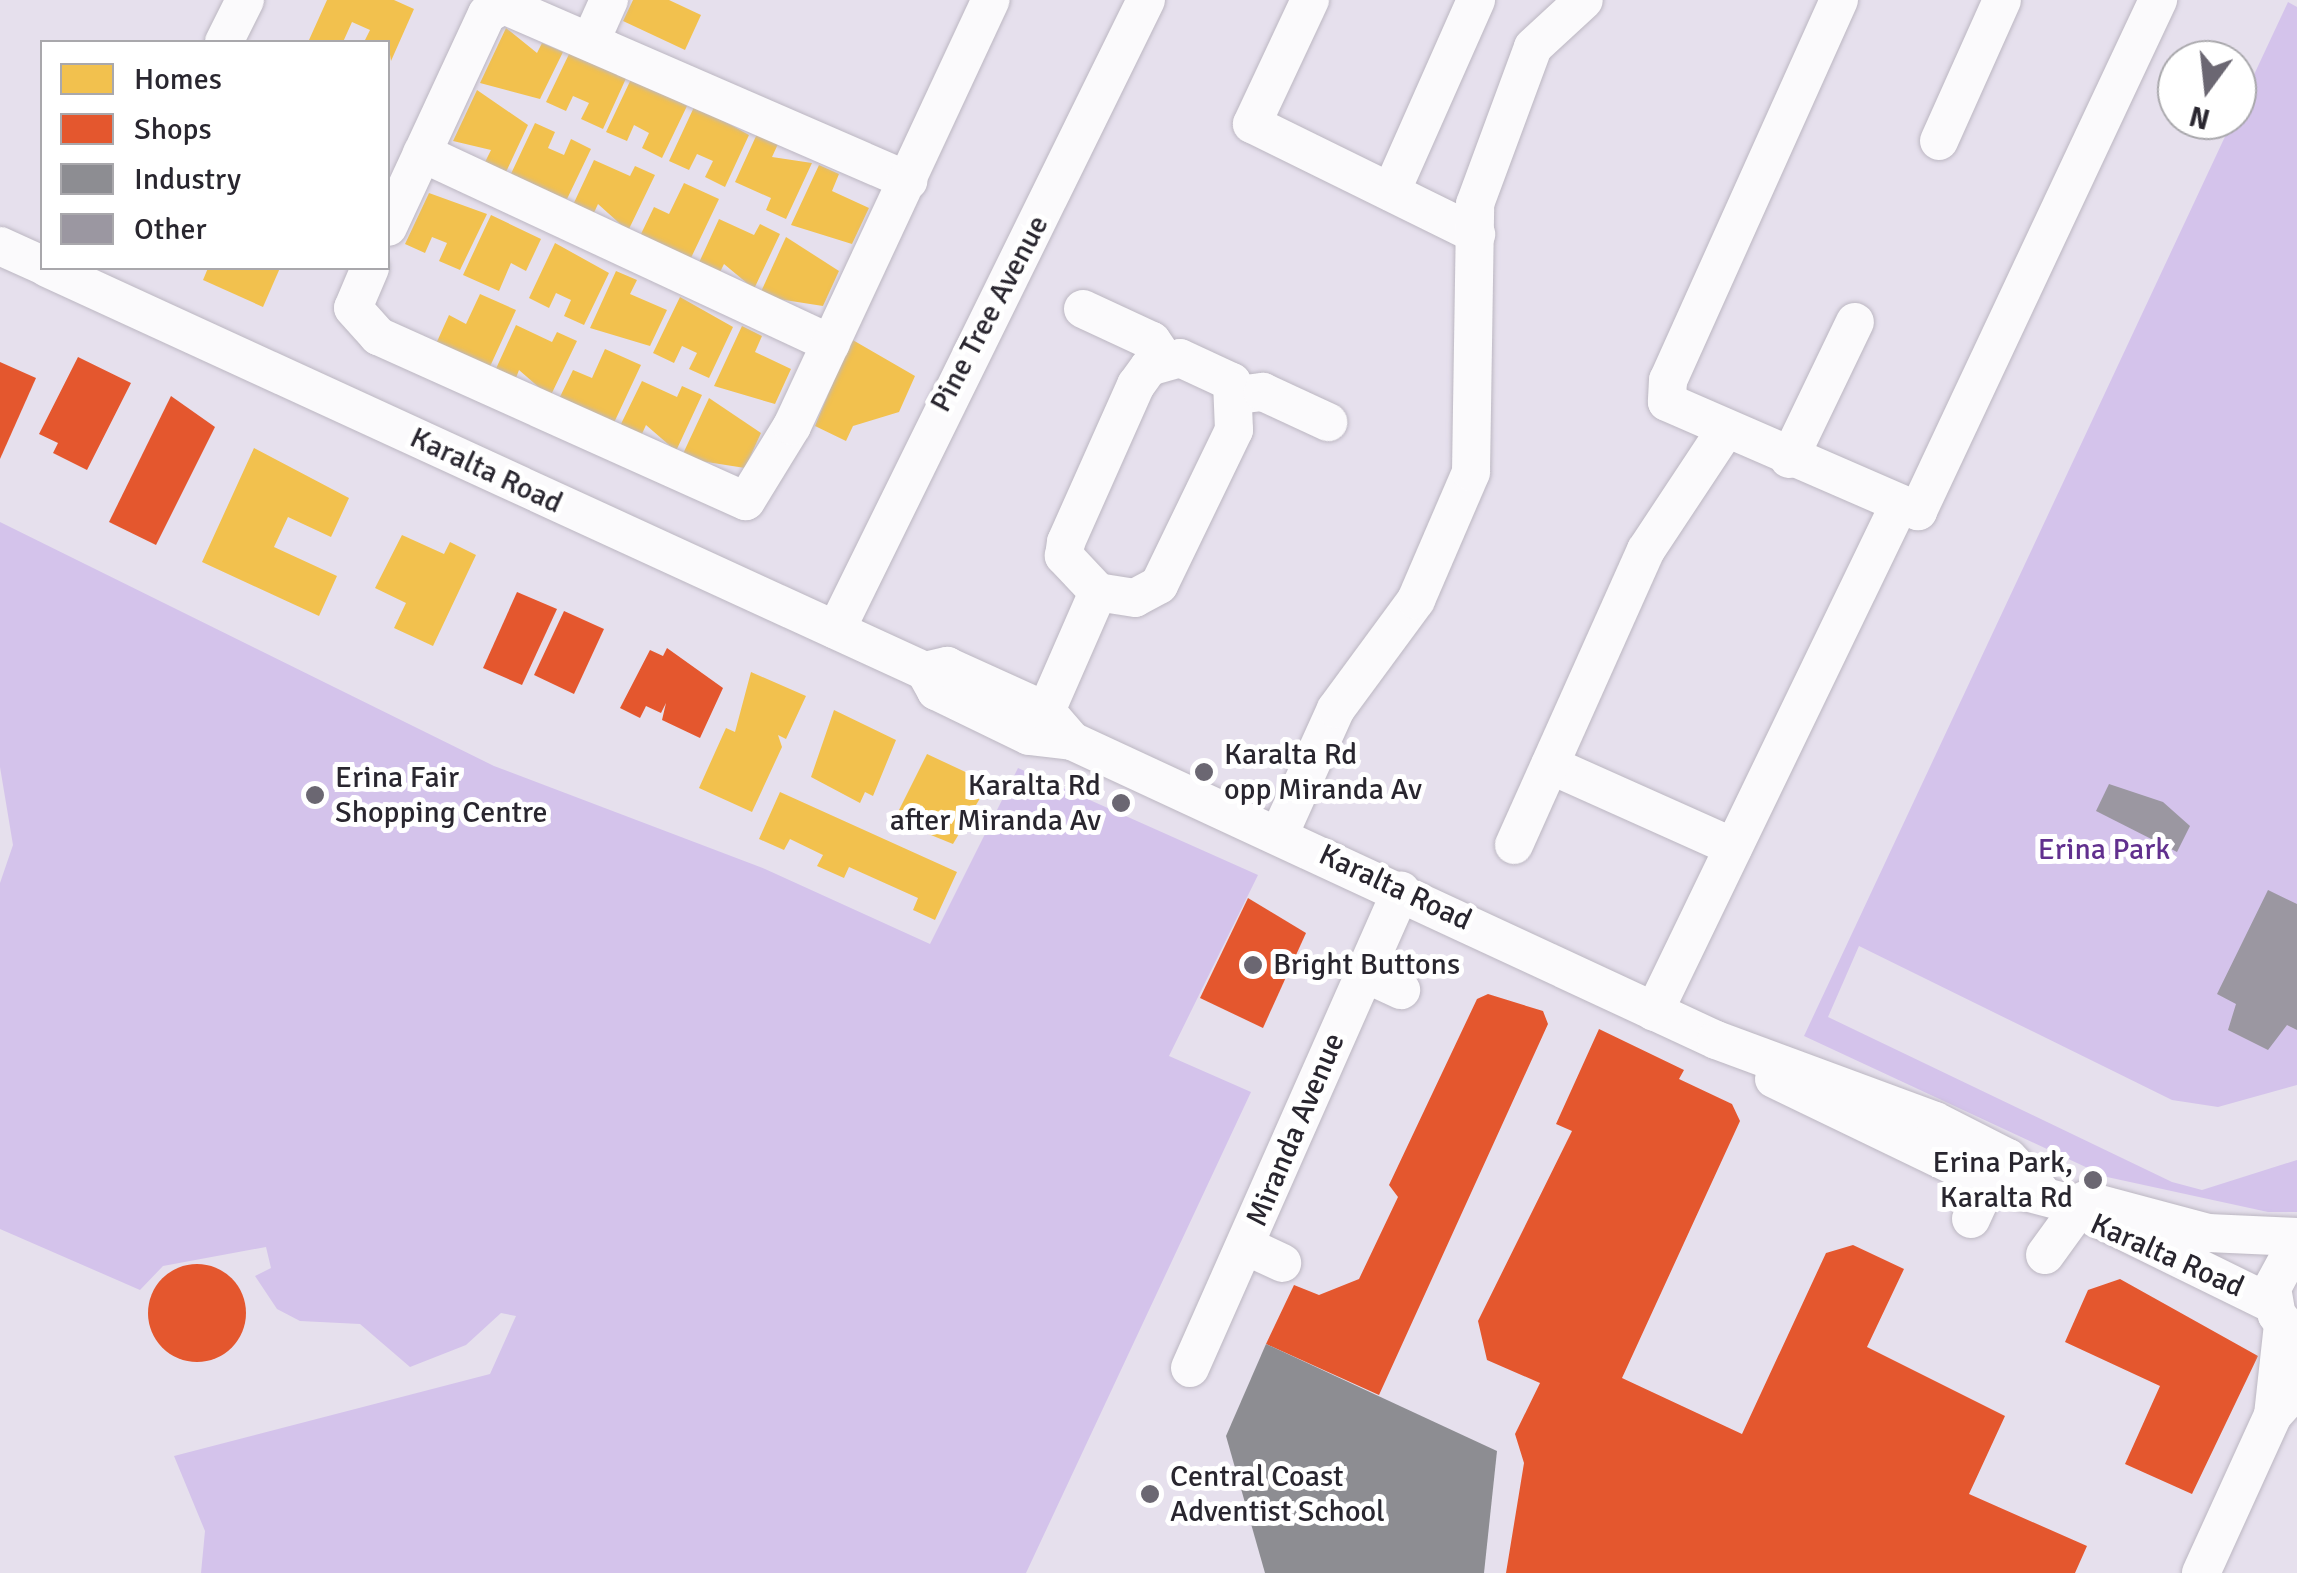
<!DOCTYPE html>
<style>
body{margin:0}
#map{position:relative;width:2297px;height:1573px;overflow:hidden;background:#e6e0ed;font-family:Signika,sans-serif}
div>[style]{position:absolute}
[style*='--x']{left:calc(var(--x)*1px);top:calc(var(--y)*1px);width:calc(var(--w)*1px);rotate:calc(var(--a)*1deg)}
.green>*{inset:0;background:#d4c3eb}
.homes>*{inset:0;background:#f2c14e}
.shops>*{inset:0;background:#e4572e}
.round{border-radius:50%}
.industry>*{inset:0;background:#8d8d92}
.building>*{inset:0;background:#9b97a1}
.roads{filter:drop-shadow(0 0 2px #bcb7c2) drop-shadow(0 0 2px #bcb7c2)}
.minor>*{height:38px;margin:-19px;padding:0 19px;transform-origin:19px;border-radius:19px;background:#fbfafc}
.dots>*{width:28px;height:28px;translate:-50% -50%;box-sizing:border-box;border:5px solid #fff;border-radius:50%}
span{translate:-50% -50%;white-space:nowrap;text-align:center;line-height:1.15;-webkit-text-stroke:10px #fff;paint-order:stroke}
.street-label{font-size:30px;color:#29262f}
.poi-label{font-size:30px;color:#29262f}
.left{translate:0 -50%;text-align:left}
.right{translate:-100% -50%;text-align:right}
.park-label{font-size:30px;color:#61308e}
.legend{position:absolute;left:40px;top:40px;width:350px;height:230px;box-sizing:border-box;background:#fff;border:2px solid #a9a8ac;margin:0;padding:12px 18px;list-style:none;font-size:30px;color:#29262f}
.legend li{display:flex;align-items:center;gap:20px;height:50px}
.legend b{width:50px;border:2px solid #a9a8ac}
.north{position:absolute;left:2157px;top:40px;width:100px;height:100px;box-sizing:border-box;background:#fff;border:2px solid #a9a8ac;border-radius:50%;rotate:195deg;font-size:28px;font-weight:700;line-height:40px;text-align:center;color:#29262f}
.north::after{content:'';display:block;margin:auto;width:35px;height:45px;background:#6b6772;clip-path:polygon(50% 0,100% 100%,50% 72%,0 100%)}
</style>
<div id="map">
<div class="green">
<div style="clip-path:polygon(2288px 2px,2297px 7px,2297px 1085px,2218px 1107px,2172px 1100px,1859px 946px,1828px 1017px,2172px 1182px,2202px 1190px,2297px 1160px,2297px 1212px,2268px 1212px,2107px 1177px,1804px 1036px)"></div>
<div style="clip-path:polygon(0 522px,494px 766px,765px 869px,930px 944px,1018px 768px,1258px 875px,1169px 1056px,1251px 1092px,1026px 1573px,201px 1573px,205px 1531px,174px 1456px,490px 1374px,516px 1316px,501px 1313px,466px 1345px,410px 1367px,360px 1324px,300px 1321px,277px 1309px,255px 1276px,271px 1268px,266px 1247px,163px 1266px,140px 1290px,0 1229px,0 883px,13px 845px,0 767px)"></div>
</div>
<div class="homes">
<div style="clip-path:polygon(327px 0,394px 0,414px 9px,391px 61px,388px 42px,364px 42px,370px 30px,352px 22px,343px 42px,309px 40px)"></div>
<div style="clip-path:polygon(633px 0,669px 0,701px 15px,685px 50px,623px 21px)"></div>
<div style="clip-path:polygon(506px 28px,537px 53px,542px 43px,563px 52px,540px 99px,480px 83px)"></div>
<div style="clip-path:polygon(570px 52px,628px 74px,603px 129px,581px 119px,589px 103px,573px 96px,566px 111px,546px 102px)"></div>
<div style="clip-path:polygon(633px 75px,687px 106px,662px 158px,642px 148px,649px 133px,634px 125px,627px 141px,606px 132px)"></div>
<div style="clip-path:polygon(477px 90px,528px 125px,506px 172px,485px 162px,491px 150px,453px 141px)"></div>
<div style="clip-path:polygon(695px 105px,749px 135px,725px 187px,705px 177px,713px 161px,697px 154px,689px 170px,669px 161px)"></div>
<div style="clip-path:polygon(535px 123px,555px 132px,548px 148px,564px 155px,571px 139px,591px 149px,567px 199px,509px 178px)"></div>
<div style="clip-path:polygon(757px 134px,778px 144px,772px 157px,812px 163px,786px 219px,766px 210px,771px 198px,735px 182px)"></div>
<div style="clip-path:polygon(594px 160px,630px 176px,635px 166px,655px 175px,628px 231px,598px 204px,592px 217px,572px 207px)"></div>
<div style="clip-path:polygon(819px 165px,839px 174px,832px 191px,869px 208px,852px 244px,791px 225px)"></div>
<div style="clip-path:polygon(684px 183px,719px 199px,690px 260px,640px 236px,654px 207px,669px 214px)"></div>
<div style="clip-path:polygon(429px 193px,487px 214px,460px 270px,439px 261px,447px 243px,432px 237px,425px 253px,405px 244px)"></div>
<div style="clip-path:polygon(491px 215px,541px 239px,526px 271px,511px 263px,499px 291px,463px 275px)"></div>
<div style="clip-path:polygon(719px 219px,754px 235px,760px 224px,780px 234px,754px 289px,724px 264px,718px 276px,697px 267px)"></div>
<div style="clip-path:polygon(786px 237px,839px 271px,823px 306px,759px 296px)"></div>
<div style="clip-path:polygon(555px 243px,609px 273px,584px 325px,564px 316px,571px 300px,556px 293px,549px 308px,529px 298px)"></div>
<div style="clip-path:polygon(208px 268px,280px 268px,263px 307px,203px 280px)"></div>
<div style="clip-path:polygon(616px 271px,637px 280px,630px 294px,667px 310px,650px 346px,590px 328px)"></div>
<div style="clip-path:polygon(480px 294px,516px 310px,487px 373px,435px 346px,449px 315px,466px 324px)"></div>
<div style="clip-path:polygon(680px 297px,733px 327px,709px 378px,689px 369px,697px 353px,682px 346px,674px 363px,653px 353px)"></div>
<div style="clip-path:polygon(516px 325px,552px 342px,557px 332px,577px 341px,550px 397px,519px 370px,514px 383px,494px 373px)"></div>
<div style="clip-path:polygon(742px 326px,762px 336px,755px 352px,791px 369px,775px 404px,714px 386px)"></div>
<div style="clip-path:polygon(851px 339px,915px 376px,899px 412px,853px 426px,846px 441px,815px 426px)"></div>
<div style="clip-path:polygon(605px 349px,641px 365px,612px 427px,558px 401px,573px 370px,592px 378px)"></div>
<div style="clip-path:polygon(642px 381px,677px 397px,682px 386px,702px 395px,676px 451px,646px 425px,640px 438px,619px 428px)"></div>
<div style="clip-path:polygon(709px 398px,761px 433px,745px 468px,681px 458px)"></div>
<div style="clip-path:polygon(254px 448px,349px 498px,331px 537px,288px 517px,274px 547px,337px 576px,319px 616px,202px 562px)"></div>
<div style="clip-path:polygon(402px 535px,444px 554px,450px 542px,476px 555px,433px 646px,394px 628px,406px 603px,375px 588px)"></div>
<div style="clip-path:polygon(751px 672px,806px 696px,786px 739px,778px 735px,782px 747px,752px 812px,699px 788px,726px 728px,735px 732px)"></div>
<div style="clip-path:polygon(834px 710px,896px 740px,873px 796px,865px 792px,860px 803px,811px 777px)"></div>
<div style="clip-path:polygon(927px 754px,989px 783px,953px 844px,894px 820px)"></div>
<div style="clip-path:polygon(780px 792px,957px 872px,935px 920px,913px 910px,918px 898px,849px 867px,844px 878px,817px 866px,823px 855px,790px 839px,784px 850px,759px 839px)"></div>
</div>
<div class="shops">
<div style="clip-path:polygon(78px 357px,131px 383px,87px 470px,53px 453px,58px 443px,39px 434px)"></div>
<div style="clip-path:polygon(0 362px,36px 378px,0 459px)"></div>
<div style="clip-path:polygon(171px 396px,215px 427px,156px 545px,109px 522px)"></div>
<div style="clip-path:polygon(517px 592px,557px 609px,522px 685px,483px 668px)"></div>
<div style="clip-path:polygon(564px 611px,604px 629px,574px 694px,534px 675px)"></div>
<div style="clip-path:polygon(667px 648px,723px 688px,700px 738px,662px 720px,666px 703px,661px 713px,646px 706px,640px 718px,620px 708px,650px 650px,663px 656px)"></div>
<div style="clip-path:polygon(1248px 898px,1306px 933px,1263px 1028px,1200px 998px)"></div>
<div style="clip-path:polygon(1488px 994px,1543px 1011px,1548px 1024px,1379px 1395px,1266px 1344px,1294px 1285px,1319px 1295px,1359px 1279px,1398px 1197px,1389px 1185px,1477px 999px)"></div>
<div style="clip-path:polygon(1599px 1029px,1684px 1070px,1679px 1079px,1732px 1104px,1740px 1121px,1622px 1378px,1742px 1434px,1826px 1253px,1853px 1245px,1904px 1269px,1867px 1347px,2005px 1416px,1969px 1494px,2087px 1546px,2075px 1573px,1506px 1573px,1524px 1463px,1515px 1434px,1540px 1383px,1487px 1360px,1478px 1321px,1572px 1131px,1556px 1124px)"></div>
<div class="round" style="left:148px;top:1264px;width:98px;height:98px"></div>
<div style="clip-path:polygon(2120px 1279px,2258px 1356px,2192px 1494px,2125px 1464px,2160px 1386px,2065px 1342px,2088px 1290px)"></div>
</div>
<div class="industry">
<div style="clip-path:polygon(1266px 1344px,1497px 1451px,1484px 1573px,1265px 1573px,1226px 1436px)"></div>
</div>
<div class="building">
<div style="clip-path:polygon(2109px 784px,2163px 802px,2190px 826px,2177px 852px,2096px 811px)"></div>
<div style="clip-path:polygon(2268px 890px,2297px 904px,2297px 1030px,2287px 1025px,2268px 1050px,2228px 1030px,2236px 1004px,2217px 994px)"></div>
</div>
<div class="roads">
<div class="minor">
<div style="--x:1310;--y:0;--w:137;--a:115.1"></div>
<div style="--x:1252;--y:124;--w:250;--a:26.2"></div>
<div style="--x:1839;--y:0;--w:417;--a:114.2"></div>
<div style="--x:1668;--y:380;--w:22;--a:93"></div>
<div style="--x:1667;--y:402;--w:274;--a:23.5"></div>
<div style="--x:1918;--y:511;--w:565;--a:-64.84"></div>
<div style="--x:592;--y:38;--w:42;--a:-65.9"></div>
<div style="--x:224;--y:42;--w:47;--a:-63.4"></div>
<div style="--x:1939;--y:141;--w:154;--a:-65.9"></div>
<div style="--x:422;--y:153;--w:451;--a:25"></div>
<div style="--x:1391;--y:192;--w:210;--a:-66.1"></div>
<div style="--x:388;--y:227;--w:235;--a:-65.1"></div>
<div style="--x:487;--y:14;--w:19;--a:-28"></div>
<div style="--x:504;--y:5;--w:441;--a:23.5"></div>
<div style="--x:0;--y:246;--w:46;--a:24.3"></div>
<div style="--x:47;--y:268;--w:966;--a:24.66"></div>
<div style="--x:925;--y:671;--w:23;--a:61"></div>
<div style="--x:936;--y:691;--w:103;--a:25.8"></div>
<div style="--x:1029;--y:736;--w:43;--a:6.6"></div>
<div style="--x:1072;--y:741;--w:710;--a:24.9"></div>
<div style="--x:1716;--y:1040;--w:233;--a:20.3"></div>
<div style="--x:1935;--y:1121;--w:82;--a:26.9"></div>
<div style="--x:2008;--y:1158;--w:46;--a:45.9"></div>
<div style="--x:370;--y:268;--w:43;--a:113"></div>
<div style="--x:353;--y:308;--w:38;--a:48"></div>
<div style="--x:378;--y:336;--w:403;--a:24.2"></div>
<div style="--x:746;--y:501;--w:88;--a:-58.5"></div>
<div style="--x:792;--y:426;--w:470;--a:-65"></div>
<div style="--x:1083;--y:309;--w:76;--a:24.9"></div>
<div style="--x:1152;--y:341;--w:22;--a:56"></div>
<div style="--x:1180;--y:358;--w:57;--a:24.8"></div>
<div style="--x:1232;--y:382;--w:48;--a:87.6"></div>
<div style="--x:1234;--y:430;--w:172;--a:115.8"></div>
<div style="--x:1159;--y:585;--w:27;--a:152"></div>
<div style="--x:1135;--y:598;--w:37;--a:-171"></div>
<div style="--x:1098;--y:592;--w:50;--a:-133.4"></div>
<div style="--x:1064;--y:556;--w:14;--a:-82"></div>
<div style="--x:1066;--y:542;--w:172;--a:-66"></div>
<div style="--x:1136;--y:385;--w:22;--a:-54"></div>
<div style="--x:1149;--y:367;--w:32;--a:-16"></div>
<div style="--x:1237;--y:395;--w:26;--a:-7"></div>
<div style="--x:1263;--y:392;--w:72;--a:24.8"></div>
<div style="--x:1789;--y:459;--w:152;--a:-64.3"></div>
<div style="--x:836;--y:630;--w:702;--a:-63.8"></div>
<div style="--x:925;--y:671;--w:23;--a:-13"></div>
<div style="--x:947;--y:666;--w:109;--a:24.4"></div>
<div style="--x:1046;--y:711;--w:40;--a:49"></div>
<div style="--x:1046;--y:711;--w:130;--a:-66.4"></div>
<div style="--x:1550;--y:765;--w:201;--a:24.1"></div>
<div style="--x:1279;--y:835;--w:138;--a:-65.7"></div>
<div style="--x:1336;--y:709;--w:135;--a:-53.7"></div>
<div style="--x:1416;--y:600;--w:139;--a:-66.7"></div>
<div style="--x:1471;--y:472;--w:268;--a:-89.1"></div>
<div style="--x:1475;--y:204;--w:167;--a:-69.7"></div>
<div style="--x:1533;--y:47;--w:69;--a:-42.7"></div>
<div style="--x:1514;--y:845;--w:323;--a:-65.9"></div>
<div style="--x:1646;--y:550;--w:145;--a:-56.5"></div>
<div style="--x:1364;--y:973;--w:41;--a:24.7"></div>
<div style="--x:1654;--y:1012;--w:559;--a:-64.21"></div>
<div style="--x:1774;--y:1079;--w:237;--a:25.7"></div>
<div style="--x:1988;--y:1182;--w:79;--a:14.7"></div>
<div style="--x:2064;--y:1202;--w:234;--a:26.1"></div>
<div style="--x:2085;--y:1200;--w:127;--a:15"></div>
<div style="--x:2208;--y:1233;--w:89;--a:2.6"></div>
<div style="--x:1971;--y:1219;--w:41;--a:-65.3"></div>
<div style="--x:2297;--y:1242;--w:52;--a:118.5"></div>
<div style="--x:2272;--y:1288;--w:27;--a:80"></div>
<div style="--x:2277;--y:1315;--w:31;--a:50"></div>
<div style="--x:1246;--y:1246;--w:40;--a:25"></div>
<div style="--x:2045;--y:1255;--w:49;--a:-54.1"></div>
<div style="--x:1190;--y:1368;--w:522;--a:-66.14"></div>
<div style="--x:2273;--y:1415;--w:91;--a:-83.7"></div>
<div style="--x:2201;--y:1573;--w:174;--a:-65.5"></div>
<div style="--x:2273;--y:1415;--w:36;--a:-48"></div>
</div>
</div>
<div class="dots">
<div style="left:1204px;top:772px;background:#6b6772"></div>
<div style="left:315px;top:795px;background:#6b6772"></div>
<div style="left:1121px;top:803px;background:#6b6772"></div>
<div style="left:1253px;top:965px;background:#6b6772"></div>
<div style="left:2093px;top:1180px;background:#6b6772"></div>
<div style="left:1150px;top:1494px;background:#6b6772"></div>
</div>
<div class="street-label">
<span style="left:990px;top:314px;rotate:-62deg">Pine Tree Avenue</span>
<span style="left:486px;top:471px;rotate:25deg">Karalta Road</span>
<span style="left:1395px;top:888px;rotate:25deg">Karalta Road</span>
<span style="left:1296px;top:1130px;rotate:-67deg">Miranda Avenue</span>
<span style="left:2167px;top:1256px;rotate:24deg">Karalta Road</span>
</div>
<div class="poi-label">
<span class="left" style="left:1224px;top:772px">Karalta Rd<br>opp Miranda Av</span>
<span class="left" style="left:335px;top:795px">Erina Fair<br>Shopping Centre</span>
<span class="right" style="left:1101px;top:803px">Karalta Rd<br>after Miranda Av</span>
<span class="left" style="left:1273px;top:965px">Bright Buttons</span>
<span class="right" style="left:2073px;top:1180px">Erina Park,<br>Karalta Rd</span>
<span class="left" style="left:1170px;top:1494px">Central Coast<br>Adventist School</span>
</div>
<div class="park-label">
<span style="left:2104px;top:850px">Erina Park</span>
</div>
<ul class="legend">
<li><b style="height:28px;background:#f2c14e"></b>Homes</li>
<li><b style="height:28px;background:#e4572e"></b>Shops</li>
<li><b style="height:28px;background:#8d8d92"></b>Industry</li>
<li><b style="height:28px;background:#9b97a1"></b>Other</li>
</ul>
<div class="north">N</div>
</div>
